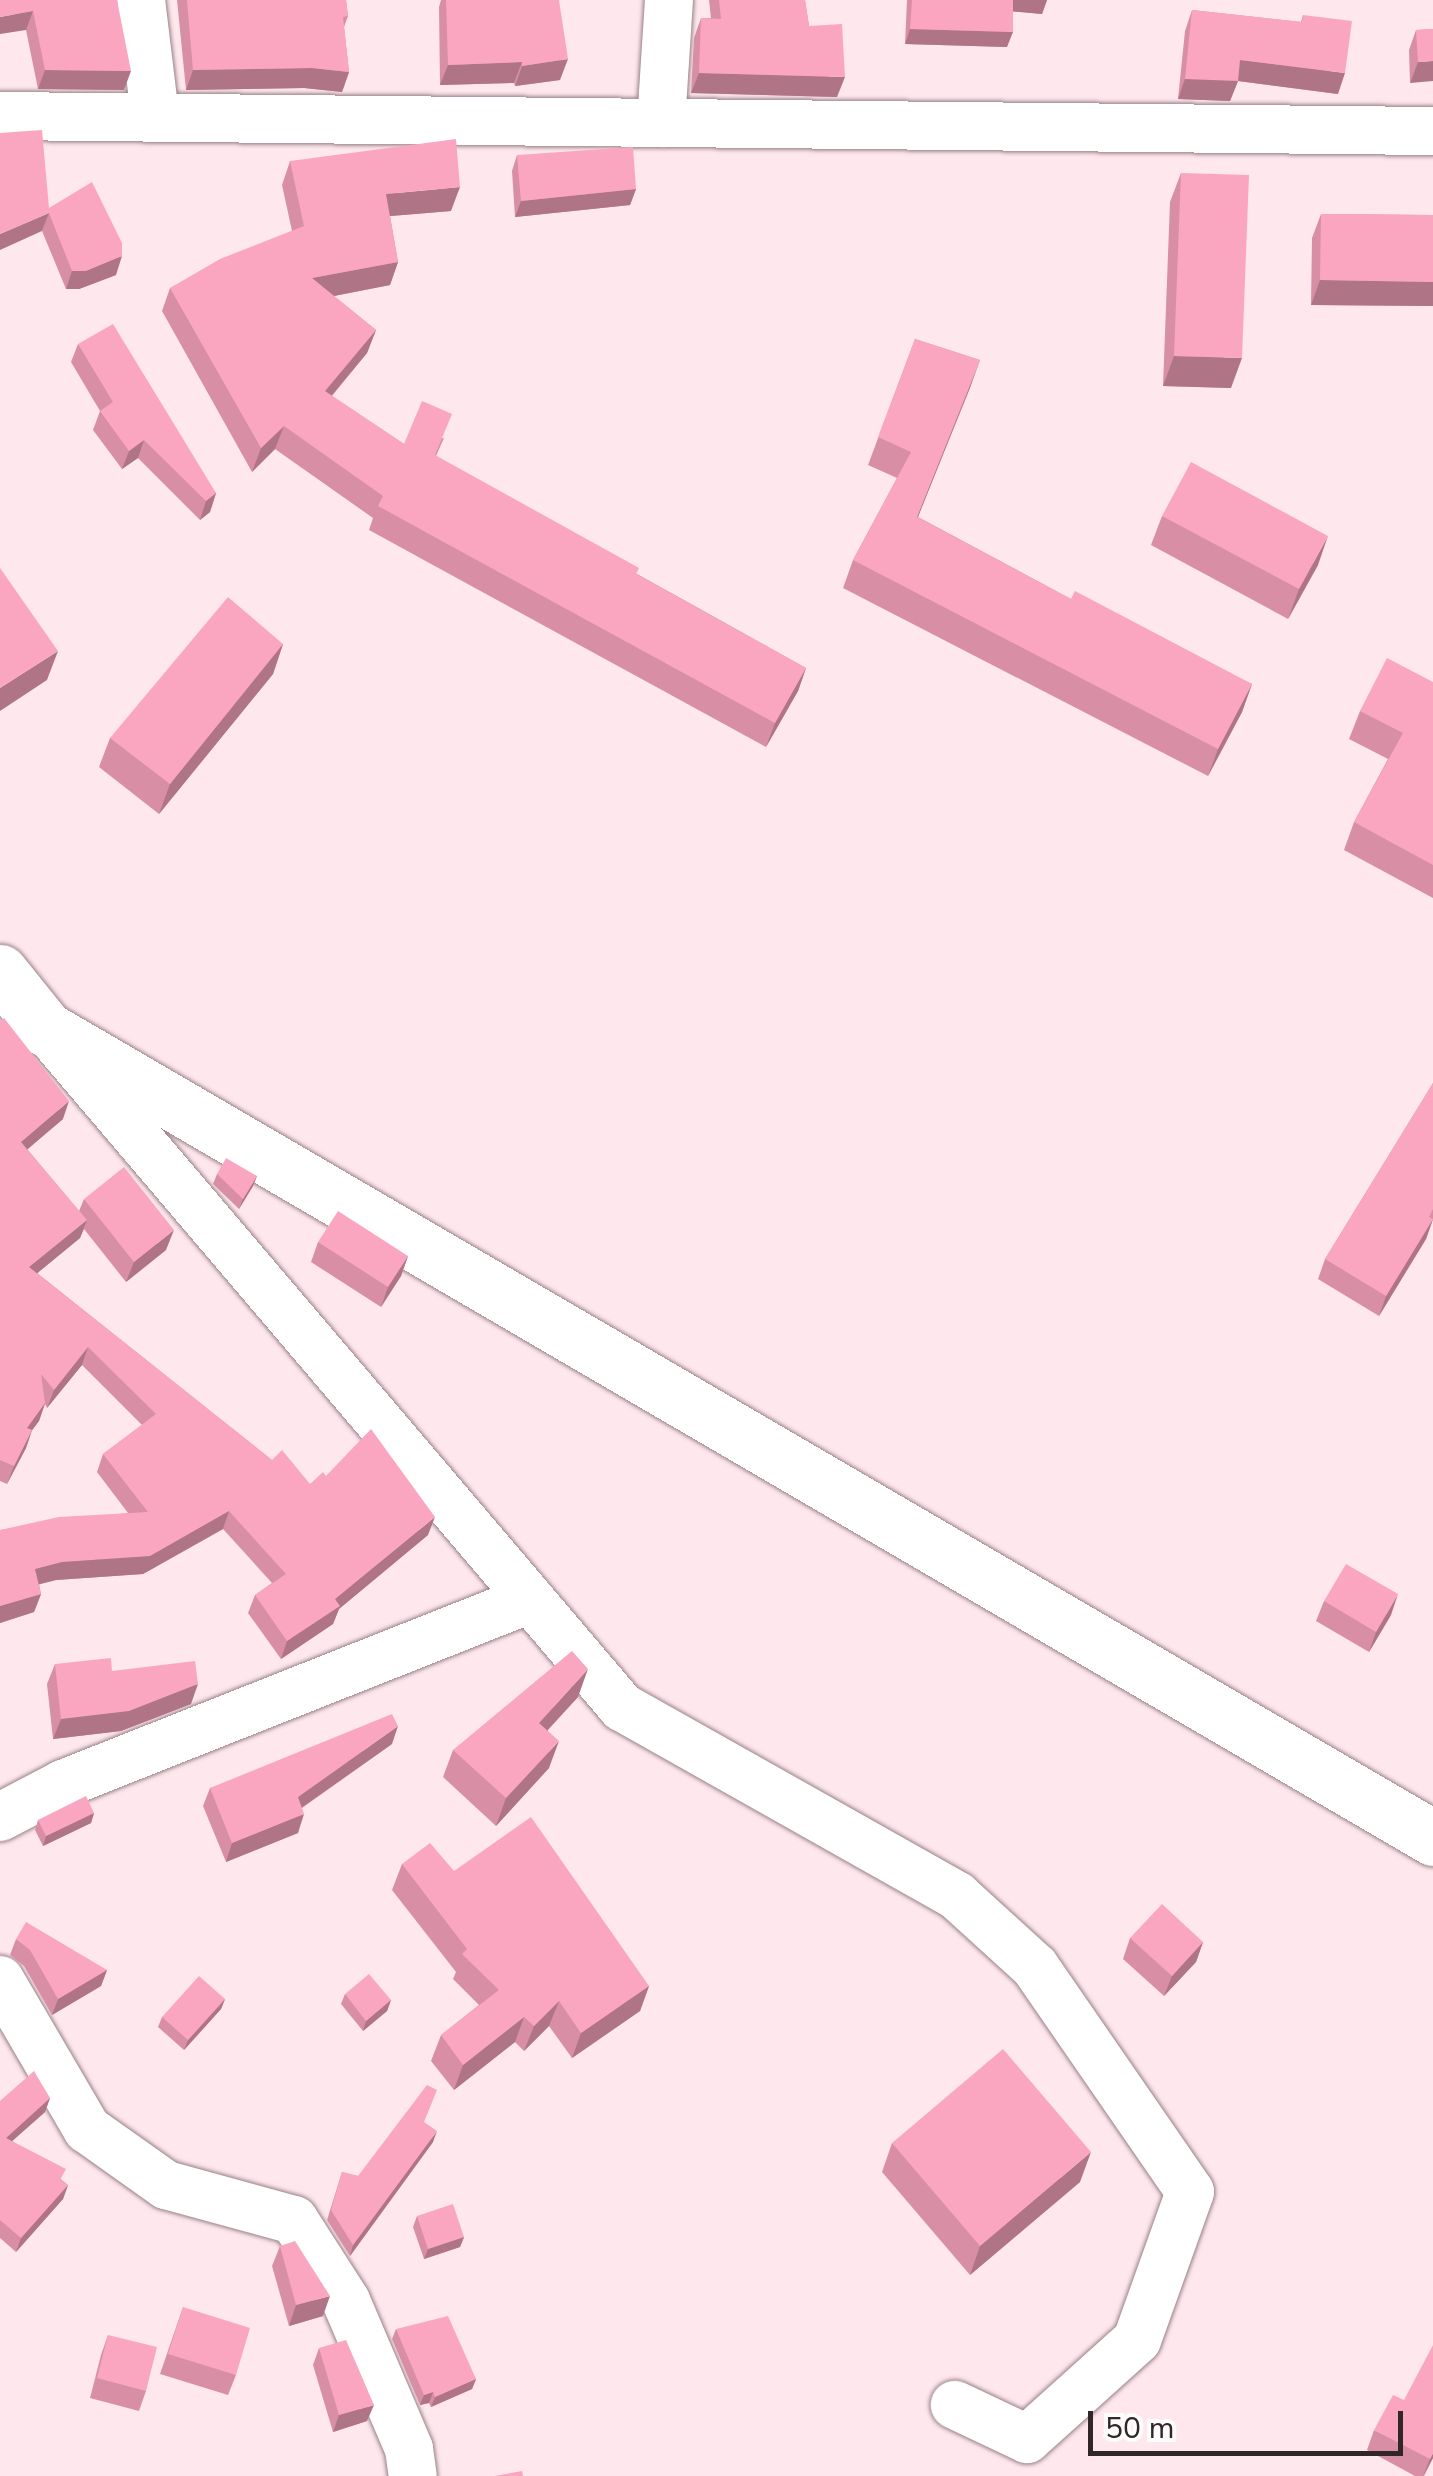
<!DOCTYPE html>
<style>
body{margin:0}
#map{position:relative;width:1433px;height:2476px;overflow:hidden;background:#fee8ee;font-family:"Nunito Sans",sans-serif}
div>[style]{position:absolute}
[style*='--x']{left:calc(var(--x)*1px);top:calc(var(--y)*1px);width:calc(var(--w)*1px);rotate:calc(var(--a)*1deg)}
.roads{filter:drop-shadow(0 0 2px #998087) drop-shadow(0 0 2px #998087)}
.street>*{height:48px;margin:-24px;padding:0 24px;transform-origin:24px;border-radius:24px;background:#fff}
.secondary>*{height:55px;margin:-27.5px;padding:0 27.5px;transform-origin:27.5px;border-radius:27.5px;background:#fff}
.wall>*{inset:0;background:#d88fa6}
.shaded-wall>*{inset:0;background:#b07487}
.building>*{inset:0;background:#fba6c1}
span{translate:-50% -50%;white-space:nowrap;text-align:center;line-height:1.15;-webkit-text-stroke:8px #fcfcfc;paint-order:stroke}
.scale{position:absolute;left:1088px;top:2411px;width:315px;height:45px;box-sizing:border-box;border:5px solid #31272a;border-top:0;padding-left:12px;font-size:30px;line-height:35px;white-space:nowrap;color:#31272a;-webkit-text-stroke:8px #fcfcfc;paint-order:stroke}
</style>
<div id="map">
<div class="roads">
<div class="street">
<div style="--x:141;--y:0;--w:117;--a:83.1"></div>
<div style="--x:0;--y:116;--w:1433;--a:0.6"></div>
<div style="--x:661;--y:123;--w:123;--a:-86.3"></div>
<div style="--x:57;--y:1043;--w:872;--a:49.61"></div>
<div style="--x:622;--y:1707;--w:385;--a:29.4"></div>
<div style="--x:957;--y:1896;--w:105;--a:42.3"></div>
<div style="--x:1035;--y:1967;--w:273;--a:55.4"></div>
<div style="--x:1190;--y:2192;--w:157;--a:109.7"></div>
<div style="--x:1137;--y:2340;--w:148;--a:138"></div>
<div style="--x:1027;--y:2439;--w:80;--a:-154.7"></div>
<div style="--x:0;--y:1817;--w:71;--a:-27.6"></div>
<div style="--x:63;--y:1784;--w:502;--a:-21.61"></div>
<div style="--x:0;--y:1980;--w:173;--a:59.7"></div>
<div style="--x:87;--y:2129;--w:97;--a:35.3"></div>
<div style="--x:166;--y:2185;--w:133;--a:15.3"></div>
<div style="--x:294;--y:2220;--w:96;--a:57.3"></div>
<div style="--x:346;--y:2301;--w:161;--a:66.9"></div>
<div style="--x:409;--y:2449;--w:27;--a:82"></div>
</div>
<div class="secondary">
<div style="--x:0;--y:972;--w:73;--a:51.1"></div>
<div style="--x:46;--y:1029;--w:1606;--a:30.25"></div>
</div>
</div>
<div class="wall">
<div style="clip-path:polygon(0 0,117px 0,124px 90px,38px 89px,26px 30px)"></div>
<div style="clip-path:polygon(177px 0,346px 0,348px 16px,344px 27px,349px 72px,342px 92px,304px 88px,186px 90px)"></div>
<div style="clip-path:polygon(441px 0,559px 0,560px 80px,515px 86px,514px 83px,440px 85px,439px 7px)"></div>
<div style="clip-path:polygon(709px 0,805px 0,809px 26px,837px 97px,691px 93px,694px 38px,701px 18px,711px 18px)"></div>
<div style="clip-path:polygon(907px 0,1047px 0,1042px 14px,1013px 11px,1007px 47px,905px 44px)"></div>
<div style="clip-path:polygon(1192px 10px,1301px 22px,1303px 15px,1338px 94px,1238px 81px,1230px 101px,1178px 99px,1185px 31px)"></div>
<div style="clip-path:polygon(1433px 29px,1410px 83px,1409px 50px,1416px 30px)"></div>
<div style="clip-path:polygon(517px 155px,636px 189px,630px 205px,515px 217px,512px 171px)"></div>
<div style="clip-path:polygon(290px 161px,451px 211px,390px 216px,398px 262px,390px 285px,334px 296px,376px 330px,367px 353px,332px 396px,404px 444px,444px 438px,436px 456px,637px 574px,806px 668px,798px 691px,766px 747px,369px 530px,373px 518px,275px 449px,252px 472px,162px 311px,170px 288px,292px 231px,282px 185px)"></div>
<div style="clip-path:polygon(1181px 173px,1231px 388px,1163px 386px,1170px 202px)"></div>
<div style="clip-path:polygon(49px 208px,116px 275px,79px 289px,66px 289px,42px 231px)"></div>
<div style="clip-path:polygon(1321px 214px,1433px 215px,1433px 306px,1311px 305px,1312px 238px)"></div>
<div style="clip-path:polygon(915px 339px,980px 360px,918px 517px,1071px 599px,1252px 684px,1242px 712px,1208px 776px,843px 588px,853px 560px,897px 478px,868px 465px)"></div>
<div style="clip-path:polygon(78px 344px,216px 493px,210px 512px,200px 520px,138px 458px,122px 469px,93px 430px,100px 411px,71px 362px)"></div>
<div style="clip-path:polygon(1162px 516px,1318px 565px,1288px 619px,1151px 545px)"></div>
<div style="clip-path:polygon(283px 644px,273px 674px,159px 814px,99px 767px,110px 738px)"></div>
<div style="clip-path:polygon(1433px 682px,1433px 898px,1344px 850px,1354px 822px,1388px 759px,1349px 739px,1360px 711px)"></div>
<div style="clip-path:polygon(0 1021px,63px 1119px,27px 1149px,79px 1211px,84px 1199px,166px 1250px,126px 1282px,84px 1229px,80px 1238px,37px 1273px,272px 1460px,310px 1484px,326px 1476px,428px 1535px,339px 1609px,333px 1624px,281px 1659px,248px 1613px,255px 1595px,272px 1583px,223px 1529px,143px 1574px,56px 1580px,39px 1584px,41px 1594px,34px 1612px,0 1623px,0 1530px,128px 1513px,97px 1472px,103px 1454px,142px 1425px,82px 1365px,47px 1408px,45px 1404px,39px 1421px,32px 1430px,26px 1448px,7px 1484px,0 1481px)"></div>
<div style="clip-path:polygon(1433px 1083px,1433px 1219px,1426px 1239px,1379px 1316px,1318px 1279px,1325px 1259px)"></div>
<div style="clip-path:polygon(217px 1174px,257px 1176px,253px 1186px,239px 1209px,213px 1184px)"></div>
<div style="clip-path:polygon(318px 1242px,408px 1256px,401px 1276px,381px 1307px,311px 1262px)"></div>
<div style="clip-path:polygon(1324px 1601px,1391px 1615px,1369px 1652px,1316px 1621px)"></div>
<div style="clip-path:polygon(55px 1664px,112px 1671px,191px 1704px,121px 1731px,53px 1739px,47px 1684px)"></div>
<div style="clip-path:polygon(578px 1697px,548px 1730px,549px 1768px,496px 1826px,443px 1777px,453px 1750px)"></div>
<div style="clip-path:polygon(392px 1744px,302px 1808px,298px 1833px,226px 1862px,203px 1806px,210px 1788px)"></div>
<div style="clip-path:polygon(94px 1813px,91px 1823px,43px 1846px,35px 1830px,38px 1820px)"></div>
<div style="clip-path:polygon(402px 1864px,454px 1871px,649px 1986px,640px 2011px,572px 2058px,549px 2026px,524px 2051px,515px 2042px,454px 2090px,431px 2061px,441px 2035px,479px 2005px,453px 1979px,456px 1972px,392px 1890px)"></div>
<div style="clip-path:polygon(1130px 1938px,1203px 1942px,1196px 1962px,1164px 1996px,1123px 1959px)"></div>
<div style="clip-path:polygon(16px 1939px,107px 1970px,101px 1986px,52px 2015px,24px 1966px,10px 1955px)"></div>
<div style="clip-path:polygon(345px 1994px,391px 2000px,387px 2011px,363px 2031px,341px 2004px)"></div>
<div style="clip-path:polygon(225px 1999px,221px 2009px,184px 2050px,158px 2027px,162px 2017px)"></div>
<div style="clip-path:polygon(50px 2098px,45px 2112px,12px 2141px,68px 2185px,63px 2199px,16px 2252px,0 2238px,0 2101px)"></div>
<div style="clip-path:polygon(424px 2123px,433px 2142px,350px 2256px,327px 2220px,342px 2172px,358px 2176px)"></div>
<div style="clip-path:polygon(892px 2143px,1080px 2182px,970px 2275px,882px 2172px)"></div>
<div style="clip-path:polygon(417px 2216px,464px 2237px,460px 2247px,424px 2259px,413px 2227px)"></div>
<div style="clip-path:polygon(280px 2246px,323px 2316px,289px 2326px,272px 2266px)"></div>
<div style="clip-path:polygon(183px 2307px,236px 2375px,228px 2395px,160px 2374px)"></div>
<div style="clip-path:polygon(396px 2329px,476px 2379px,472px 2389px,431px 2407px,429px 2403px,420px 2405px,392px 2339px)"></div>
<div style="clip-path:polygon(108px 2335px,146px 2391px,139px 2411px,90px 2398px,101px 2355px)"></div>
<div style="clip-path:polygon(319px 2348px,367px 2421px,333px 2432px,313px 2365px)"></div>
<div style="clip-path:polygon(1374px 2430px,1433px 2458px,1424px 2476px,1415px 2476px,1367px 2450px)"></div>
</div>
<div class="shaded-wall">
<div style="clip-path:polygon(1011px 0,1047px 0,1042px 14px,1007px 11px)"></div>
<div style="clip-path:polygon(33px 11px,26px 30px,0 34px,0 17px)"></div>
<div style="clip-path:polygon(910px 29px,1013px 32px,1007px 47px,905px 44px)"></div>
<div style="clip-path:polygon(568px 59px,560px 80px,515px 86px,522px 66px)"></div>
<div style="clip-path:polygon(1240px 60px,1345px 73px,1338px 94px,1238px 81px,1230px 101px,1178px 99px,1185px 79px)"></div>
<div style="clip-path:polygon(1433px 61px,1433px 81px,1410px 83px,1418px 62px)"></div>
<div style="clip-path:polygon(522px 62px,514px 83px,440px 85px,448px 65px)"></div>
<div style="clip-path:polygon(312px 68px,349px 72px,342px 92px,304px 88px,186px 90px,193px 70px)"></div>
<div style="clip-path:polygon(45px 70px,131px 71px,124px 90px,38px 89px)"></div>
<div style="clip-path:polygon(699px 73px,845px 77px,837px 97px,691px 93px)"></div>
<div style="clip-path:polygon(460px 187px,451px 211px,378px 217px,386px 194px)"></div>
<div style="clip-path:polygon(636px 189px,630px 205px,515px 217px,521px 201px)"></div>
<div style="clip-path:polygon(49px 213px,42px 231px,0 250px,0 234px)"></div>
<div style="clip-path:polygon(122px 256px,116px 275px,79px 289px,66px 289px,72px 271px)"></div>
<div style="clip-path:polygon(398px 262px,390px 285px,303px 302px,312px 278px)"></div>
<div style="clip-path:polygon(1320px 280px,1433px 282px,1433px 306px,1311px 305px)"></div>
<div style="clip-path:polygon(376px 330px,367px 353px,316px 414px,325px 391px)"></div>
<div style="clip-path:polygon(1174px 356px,1242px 358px,1231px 388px,1163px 386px)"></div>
<div style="clip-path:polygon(980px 360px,970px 388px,907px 544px,917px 517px)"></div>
<div style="clip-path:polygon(284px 426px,275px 449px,252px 472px,261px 448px)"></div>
<div style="clip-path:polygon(144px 440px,138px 458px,122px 469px,129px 451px)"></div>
<div style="clip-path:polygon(216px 493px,210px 512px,200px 520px,206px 501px)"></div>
<div style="clip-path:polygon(1328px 536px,1318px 565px,1288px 619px,1299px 589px)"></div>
<div style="clip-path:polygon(283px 644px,273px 674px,159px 814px,170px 784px)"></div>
<div style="clip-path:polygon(58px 651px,47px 680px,0 711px,0 688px)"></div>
<div style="clip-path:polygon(806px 668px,798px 691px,766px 747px,775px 723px)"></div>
<div style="clip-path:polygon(1252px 684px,1242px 712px,1208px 776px,1218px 749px)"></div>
<div style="clip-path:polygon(69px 1101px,63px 1119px,15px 1160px,21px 1142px)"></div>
<div style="clip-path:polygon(257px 1176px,253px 1186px,239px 1209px,243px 1199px)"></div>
<div style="clip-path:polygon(1433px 1219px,1426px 1239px,1379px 1316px,1386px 1296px)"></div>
<div style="clip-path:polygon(87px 1220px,80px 1238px,23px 1285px,29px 1267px)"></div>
<div style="clip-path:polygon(174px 1230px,166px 1250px,126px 1282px,134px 1262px)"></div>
<div style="clip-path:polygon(408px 1256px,401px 1276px,381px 1307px,388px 1287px)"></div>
<div style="clip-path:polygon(88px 1347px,82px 1365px,47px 1408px,54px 1390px)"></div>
<div style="clip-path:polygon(45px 1403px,39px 1421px,21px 1445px,27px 1428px)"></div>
<div style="clip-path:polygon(32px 1430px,26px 1448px,7px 1484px,14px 1466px)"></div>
<div style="clip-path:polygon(229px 1511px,223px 1529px,143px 1574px,56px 1580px,29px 1587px,35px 1569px)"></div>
<div style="clip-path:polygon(435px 1517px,428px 1535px,339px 1609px,333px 1624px,281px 1659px,287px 1641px,335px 1599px)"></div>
<div style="clip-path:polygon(41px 1594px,34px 1612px,0 1623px,0 1606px)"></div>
<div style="clip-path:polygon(1398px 1594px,1391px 1615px,1369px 1652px,1376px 1632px)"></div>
<div style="clip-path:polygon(588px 1669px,578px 1697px,529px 1750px,539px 1723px)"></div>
<div style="clip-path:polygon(198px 1684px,191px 1704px,121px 1731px,53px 1739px,61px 1719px)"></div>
<div style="clip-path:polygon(398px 1726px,392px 1744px,291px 1815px,298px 1797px)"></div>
<div style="clip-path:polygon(559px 1741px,549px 1768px,496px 1826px,506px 1798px)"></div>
<div style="clip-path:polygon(94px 1813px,91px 1823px,43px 1846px,46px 1836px)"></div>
<div style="clip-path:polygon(304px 1814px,298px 1833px,226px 1862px,232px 1843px)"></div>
<div style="clip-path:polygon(1203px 1942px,1196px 1962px,1164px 1996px,1172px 1976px)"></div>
<div style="clip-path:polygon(107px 1970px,101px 1986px,52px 2015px,58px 1999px)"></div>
<div style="clip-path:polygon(649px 1986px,640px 2011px,572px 2058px,581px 2033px)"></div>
<div style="clip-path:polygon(225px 1999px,221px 2009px,184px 2050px,188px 2040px)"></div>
<div style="clip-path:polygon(391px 2000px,387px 2011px,363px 2031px,366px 2021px)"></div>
<div style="clip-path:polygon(559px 2001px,549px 2026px,524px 2051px,534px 2026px)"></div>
<div style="clip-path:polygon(524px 2017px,515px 2042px,454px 2090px,463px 2065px)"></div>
<div style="clip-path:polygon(50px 2098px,45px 2112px,1px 2151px,6px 2138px)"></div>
<div style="clip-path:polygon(437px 2131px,433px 2142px,350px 2256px,353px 2245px)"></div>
<div style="clip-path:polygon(1091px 2152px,1080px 2182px,970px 2275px,980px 2246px)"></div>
<div style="clip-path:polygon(68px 2185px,63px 2199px,16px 2252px,21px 2238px)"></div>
<div style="clip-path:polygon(464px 2237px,460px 2247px,424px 2259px,428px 2249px)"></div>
<div style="clip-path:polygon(330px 2296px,323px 2316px,289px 2326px,296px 2305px)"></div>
<div style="clip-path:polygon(476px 2379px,472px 2389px,431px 2407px,435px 2397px)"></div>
<div style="clip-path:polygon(433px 2392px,429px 2403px,420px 2405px,424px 2395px)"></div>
<div style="clip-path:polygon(374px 2405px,367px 2421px,333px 2432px,339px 2415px)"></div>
<div style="clip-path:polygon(1433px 2453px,1433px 2458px,1423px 2476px,1430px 2459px)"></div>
</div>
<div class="building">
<div style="clip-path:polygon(0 0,117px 0,131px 71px,45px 70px,33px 11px,0 17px)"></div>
<div style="clip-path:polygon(187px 0,346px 0,348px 16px,343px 17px,349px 72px,312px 68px,193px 70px)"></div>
<div style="clip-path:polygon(446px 0,559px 0,568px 59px,522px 66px,522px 62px,448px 65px)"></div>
<div style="clip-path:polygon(719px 0,805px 0,809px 26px,842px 24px,845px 77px,699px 73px,701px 18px,721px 19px)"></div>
<div style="clip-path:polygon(912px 0,1013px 0,1013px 32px,910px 29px)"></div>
<div style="clip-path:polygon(1192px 10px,1302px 22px,1303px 15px,1352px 21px,1345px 73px,1240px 60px,1238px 81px,1185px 79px)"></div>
<div style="clip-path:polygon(1433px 29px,1433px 61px,1418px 62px,1416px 30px)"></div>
<div style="clip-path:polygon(42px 130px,49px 208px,92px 182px,122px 243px,122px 256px,86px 271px,72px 271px,49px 213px,0 234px,0 133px)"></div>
<div style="clip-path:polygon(456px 139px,460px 187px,386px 194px,398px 262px,312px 278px,376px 330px,325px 391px,404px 444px,422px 401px,452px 414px,435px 455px,639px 568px,636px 574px,806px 668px,775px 723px,378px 506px,383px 496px,284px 426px,261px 448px,170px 288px,220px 259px,304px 226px,290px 161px)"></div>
<div style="clip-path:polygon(633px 147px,636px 189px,521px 201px,517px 155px)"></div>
<div style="clip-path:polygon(1181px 173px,1249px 175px,1242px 358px,1174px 356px)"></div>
<div style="clip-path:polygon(1321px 214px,1433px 215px,1433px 282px,1320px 280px)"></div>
<div style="clip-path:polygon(113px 324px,216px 493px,206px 501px,144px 440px,129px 451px,100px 411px,113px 402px,78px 344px)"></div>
<div style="clip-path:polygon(915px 339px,980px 360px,917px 517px,1071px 599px,1075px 591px,1252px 684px,1218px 749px,853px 560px,911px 452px,878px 437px)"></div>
<div style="clip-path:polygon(1191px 462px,1328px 536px,1299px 589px,1162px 516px)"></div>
<div style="clip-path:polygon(0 568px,58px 651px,0 688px)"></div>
<div style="clip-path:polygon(228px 597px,283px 644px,170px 784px,110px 738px)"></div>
<div style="clip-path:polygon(1387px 658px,1433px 682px,1433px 865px,1354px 822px,1403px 733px,1360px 711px)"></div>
<div style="clip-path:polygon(4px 1018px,69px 1101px,21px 1142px,87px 1220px,29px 1267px,272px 1460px,282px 1450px,310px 1484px,323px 1472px,326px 1476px,371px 1429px,435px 1517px,335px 1599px,340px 1606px,287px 1641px,255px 1595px,286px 1574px,229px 1511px,150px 1556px,62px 1562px,35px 1569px,41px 1594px,0 1606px,0 1530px,59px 1517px,148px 1512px,103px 1454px,156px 1414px,88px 1347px,54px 1390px,41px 1374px,45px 1403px,27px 1428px,32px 1430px,14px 1466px,0 1460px,0 1021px)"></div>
<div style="clip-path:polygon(1433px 1083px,1433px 1209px,1429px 1217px,1433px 1219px,1386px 1296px,1325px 1259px)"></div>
<div style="clip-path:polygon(226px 1158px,257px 1176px,243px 1199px,217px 1174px)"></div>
<div style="clip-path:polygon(124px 1167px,174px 1230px,134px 1262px,84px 1199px)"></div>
<div style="clip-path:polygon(338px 1211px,408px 1256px,388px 1287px,318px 1242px)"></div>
<div style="clip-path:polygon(1346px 1564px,1398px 1594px,1376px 1632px,1324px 1601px)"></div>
<div style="clip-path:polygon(572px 1651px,588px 1669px,539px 1723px,559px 1741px,506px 1798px,453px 1750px)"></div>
<div style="clip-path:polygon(111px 1658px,112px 1671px,195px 1661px,198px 1684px,129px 1711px,61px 1719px,55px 1664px)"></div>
<div style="clip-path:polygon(392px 1714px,398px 1726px,298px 1797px,304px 1814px,232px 1843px,210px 1788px)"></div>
<div style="clip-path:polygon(86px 1796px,94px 1813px,46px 1836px,38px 1820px)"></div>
<div style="clip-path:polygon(531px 1817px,649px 1986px,581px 2033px,559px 2001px,534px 2026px,524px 2017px,463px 2065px,441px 2035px,499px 1990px,462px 1954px,467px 1949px,402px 1864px,430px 1843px,454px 1871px)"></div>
<div style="clip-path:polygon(1162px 1904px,1203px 1942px,1172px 1976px,1130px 1938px)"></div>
<div style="clip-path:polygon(26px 1922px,107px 1970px,58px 1999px,30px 1950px,16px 1939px)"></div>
<div style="clip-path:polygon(369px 1974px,391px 2000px,366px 2021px,345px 1994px)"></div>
<div style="clip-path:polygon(199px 1976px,225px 1999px,188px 2040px,162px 2017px)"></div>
<div style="clip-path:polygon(1003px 2049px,1091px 2152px,980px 2246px,892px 2143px)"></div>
<div style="clip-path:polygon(34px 2071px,50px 2098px,6px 2138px,66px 2169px,60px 2180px,68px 2185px,21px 2238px,0 2220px,0 2101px)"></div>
<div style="clip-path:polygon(427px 2085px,437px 2090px,424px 2122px,437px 2131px,353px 2245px,331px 2210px,342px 2172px,358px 2176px)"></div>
<div style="clip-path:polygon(453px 2204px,464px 2237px,428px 2249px,417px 2216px)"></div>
<div style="clip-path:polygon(295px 2241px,330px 2296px,296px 2305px,280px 2246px)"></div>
<div style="clip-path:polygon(183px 2307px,250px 2328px,236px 2375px,168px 2354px)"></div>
<div style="clip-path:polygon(448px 2316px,476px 2379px,435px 2397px,433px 2392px,424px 2395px,396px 2329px)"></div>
<div style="clip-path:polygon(108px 2335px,157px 2347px,146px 2391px,97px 2378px)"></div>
<div style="clip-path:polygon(346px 2340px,374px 2405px,339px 2415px,319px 2348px)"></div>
<div style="clip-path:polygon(1433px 2345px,1433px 2453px,1430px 2459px,1374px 2430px,1393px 2395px,1404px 2400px)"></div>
<div style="clip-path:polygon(522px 2471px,523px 2476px,495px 2476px)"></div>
</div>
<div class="scale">50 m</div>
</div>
